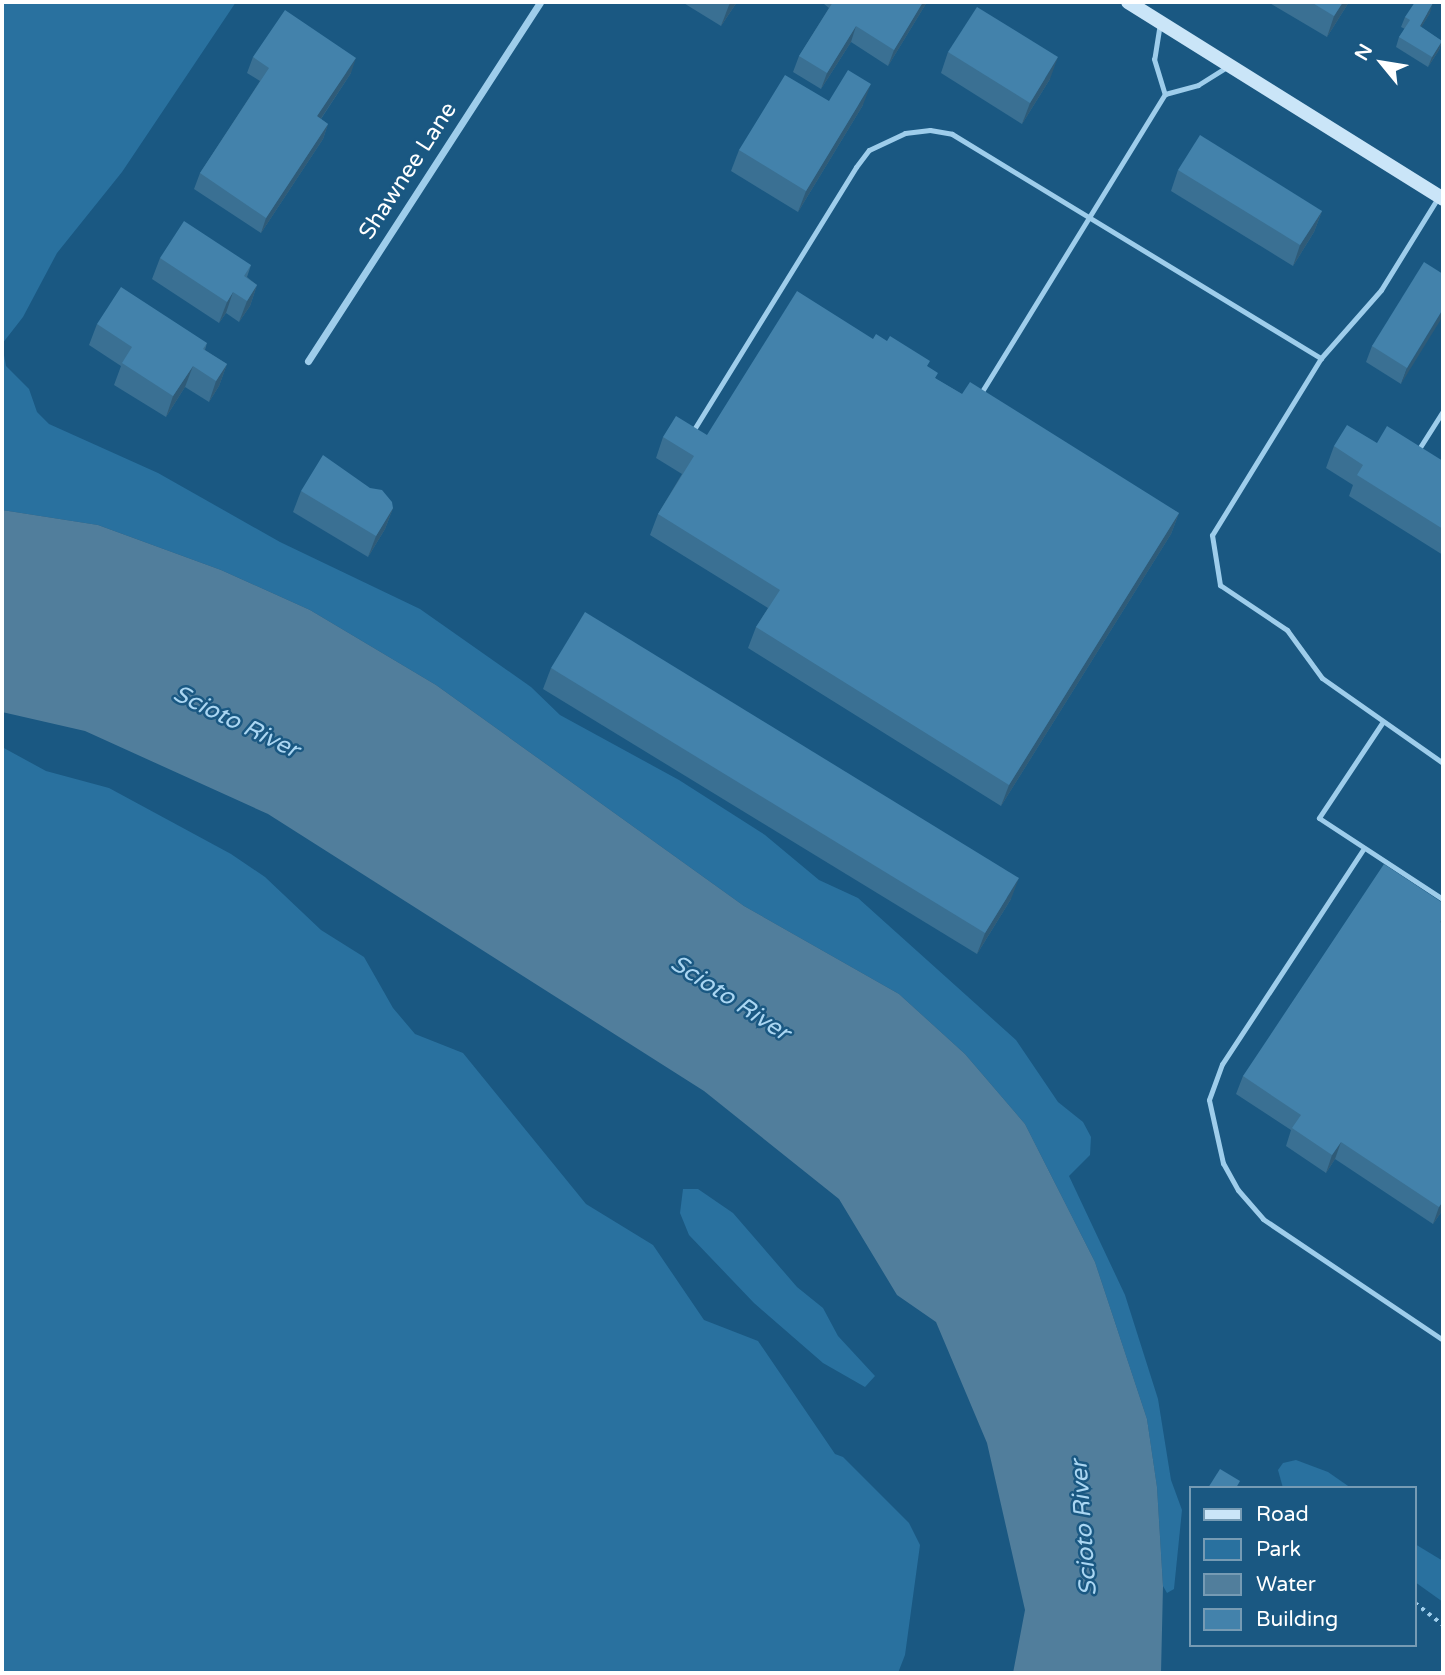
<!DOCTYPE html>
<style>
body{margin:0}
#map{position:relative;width:1445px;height:1675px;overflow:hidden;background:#1a5882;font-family:"Varela Round",sans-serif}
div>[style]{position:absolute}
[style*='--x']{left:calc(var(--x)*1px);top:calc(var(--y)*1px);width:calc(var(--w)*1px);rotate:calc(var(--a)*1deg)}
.green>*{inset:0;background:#29719f}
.water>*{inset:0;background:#517e9c}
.path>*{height:3.5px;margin-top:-1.75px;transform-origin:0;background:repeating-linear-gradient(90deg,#9ecdeb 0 3.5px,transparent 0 8.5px)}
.service>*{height:5px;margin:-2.5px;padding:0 2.5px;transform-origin:2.5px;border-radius:2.5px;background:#9ecdeb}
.minor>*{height:7px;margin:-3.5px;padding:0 3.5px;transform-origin:3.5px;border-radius:3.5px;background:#9ecdeb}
.secondary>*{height:14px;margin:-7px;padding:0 7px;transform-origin:7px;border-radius:7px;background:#cae5f8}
.wall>*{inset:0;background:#3a7093}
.shaded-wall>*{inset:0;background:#2f5b78}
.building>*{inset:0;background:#4382ab}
span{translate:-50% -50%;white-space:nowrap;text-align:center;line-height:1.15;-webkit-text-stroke:5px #1a5882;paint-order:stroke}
.street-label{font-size:23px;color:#fff}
.water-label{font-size:24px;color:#aad6f2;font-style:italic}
.frame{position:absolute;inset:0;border:4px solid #fff;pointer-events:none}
.legend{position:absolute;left:1189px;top:1486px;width:228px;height:161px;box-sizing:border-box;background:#1a5882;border:2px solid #769bb4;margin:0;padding:9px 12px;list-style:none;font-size:21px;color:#fff}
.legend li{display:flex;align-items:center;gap:14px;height:35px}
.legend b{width:35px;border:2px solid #769bb4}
.north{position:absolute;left:1347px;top:28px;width:70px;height:70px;-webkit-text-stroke:5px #1a5882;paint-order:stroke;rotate:300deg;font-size:19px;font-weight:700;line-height:28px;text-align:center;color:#fff}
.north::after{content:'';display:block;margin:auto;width:24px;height:32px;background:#fff;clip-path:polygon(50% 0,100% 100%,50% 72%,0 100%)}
</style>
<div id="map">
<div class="green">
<div style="clip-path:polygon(2px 2px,236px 2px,122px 172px,57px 253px,23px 317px,2px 344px)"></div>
<div style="clip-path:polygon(2px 344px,6px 366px,29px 389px,37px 412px,49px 424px,158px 473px,280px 542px,420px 609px,531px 687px,560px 715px,679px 780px,765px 835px,819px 880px,858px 898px,1016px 1040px,1058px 1102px,1083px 1122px,1091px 1137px,1090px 1155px,1069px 1176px,1125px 1295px,1158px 1399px,1171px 1480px,1182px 1510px,1174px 1589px,1167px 1593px,1163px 1586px,1157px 1487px,1147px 1419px,1095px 1262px,1025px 1124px,965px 1054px,899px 994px,744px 906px,436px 685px,310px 610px,221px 570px,98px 525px,2px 510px)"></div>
<div style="clip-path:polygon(2px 747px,46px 771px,109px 788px,231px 854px,265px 877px,321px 930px,364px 957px,393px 1008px,415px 1034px,463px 1053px,586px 1204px,653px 1245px,704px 1320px,758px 1341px,835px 1454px,843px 1457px,909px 1523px,920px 1545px,905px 1655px,898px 1673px,2px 1673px)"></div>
<div style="clip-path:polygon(683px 1189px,698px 1189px,733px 1213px,797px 1287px,823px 1308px,838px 1336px,875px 1376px,865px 1387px,823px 1363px,754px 1303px,689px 1235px,680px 1213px)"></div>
<div style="clip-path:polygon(1296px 1460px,1328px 1472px,1351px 1488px,1283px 1488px,1278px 1470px,1283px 1463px)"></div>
<div style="clip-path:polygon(1415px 1544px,1443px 1561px,1443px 1602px,1415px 1582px)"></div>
</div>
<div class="water">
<div style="clip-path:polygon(2px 510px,98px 525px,221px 570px,310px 610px,436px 685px,744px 906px,899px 994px,965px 1054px,1025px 1124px,1095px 1262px,1147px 1419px,1157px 1487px,1163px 1586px,1161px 1673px,1013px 1673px,1025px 1610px,987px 1443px,936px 1322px,897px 1295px,839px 1199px,704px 1091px,268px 814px,85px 731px,2px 712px)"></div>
</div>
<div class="path">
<div style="--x:1415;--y:1603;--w:36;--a:38"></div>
</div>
<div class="service">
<div style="--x:1160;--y:23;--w:36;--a:99"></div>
<div style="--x:1154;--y:59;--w:37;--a:73"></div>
<div style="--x:1439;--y:196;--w:110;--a:121.7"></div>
<div style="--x:1381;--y:290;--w:91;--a:131.4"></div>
<div style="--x:1321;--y:358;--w:208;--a:121.6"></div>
<div style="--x:1212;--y:535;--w:51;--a:80.9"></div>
<div style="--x:1220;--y:585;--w:81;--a:33.9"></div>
<div style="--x:1287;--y:630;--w:59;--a:53.9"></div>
<div style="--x:1322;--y:678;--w:148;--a:35.1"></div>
<div style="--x:981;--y:393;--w:351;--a:-58.4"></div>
<div style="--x:1165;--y:94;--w:34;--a:-15"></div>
<div style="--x:1198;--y:85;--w:36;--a:-32"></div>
<div style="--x:693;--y:431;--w:310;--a:-58.3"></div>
<div style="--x:856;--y:167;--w:21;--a:-53"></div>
<div style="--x:869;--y:150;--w:40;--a:-25"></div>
<div style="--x:905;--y:133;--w:25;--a:-7"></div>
<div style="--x:930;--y:130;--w:22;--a:10"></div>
<div style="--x:952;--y:134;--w:432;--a:31.3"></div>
<div style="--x:1417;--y:452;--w:49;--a:-57.6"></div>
<div style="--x:1382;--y:723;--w:114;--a:123.6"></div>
<div style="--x:1319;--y:818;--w:148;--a:33.2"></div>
<div style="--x:1364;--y:848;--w:258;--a:123.3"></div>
<div style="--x:1222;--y:1064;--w:38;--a:110"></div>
<div style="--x:1209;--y:1100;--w:65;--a:77.5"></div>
<div style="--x:1223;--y:1163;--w:31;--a:61"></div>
<div style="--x:1238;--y:1190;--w:38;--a:49"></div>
<div style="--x:1263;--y:1219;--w:217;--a:33.9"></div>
</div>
<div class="minor">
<div style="--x:308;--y:361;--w:427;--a:-57.1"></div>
</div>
<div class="secondary">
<div style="--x:1128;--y:2;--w:372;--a:32"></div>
</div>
<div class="wall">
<div style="clip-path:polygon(682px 2px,737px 2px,721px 26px)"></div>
<div style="clip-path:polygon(825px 2px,927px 2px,888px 66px,851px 42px,821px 89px,793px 72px,799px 56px,829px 8px,824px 4px)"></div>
<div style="clip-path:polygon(1268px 2px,1349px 2px,1327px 37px)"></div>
<div style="clip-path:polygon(1430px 13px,1421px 27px,1442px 41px,1439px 50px,1428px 67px,1396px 47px,1399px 37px,1405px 29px,1401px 27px,1405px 17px)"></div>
<div style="clip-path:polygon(948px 52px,1050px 79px,1022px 124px,941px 73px)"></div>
<div style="clip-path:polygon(253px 57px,351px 73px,321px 119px,328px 124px,323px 139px,261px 233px,194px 189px,200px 173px,260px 81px,247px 73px)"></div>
<div style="clip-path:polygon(829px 101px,863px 105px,798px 212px,731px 171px,739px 150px)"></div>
<div style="clip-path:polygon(1178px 170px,1322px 211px,1314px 232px,1293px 266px,1171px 191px)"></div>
<div style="clip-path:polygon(160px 258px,251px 265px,247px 277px,257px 285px,250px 306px,239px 322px,226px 313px,219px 323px,152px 279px)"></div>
<div style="clip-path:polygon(1443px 274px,1401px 384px,1366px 362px,1372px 346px)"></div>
<div style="clip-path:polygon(97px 324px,207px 343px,205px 350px,227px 364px,219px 386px,209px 402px,185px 387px,166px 417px,114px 385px,121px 366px,89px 345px)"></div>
<div style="clip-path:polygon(873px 339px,928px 367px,936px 379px,962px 394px,1179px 513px,1171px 534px,1001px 806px,748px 648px,756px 627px,768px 608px,650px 535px,658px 514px,682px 474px,656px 458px,663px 437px,707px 435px)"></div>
<div style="clip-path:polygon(1377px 443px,1443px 461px,1443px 555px,1349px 496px,1353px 485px,1326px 468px,1334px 446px)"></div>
<div style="clip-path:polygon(301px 491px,393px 508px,385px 529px,368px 557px,293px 512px)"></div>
<div style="clip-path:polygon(551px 668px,1011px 899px,977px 954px,543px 689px)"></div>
<div style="clip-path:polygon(1443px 903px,1443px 1212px,1442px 1211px,1433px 1224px,1335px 1159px,1326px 1173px,1286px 1146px,1291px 1130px,1236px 1094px,1243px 1076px)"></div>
</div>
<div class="shaded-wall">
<div style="clip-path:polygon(731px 2px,737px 2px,721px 26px,729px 5px)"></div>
<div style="clip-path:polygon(923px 2px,927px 2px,888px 66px,894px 50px)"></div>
<div style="clip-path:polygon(1343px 2px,1349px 2px,1327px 37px,1334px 16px)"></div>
<div style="clip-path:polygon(1433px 3px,1430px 13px,1416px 36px,1420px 26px)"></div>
<div style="clip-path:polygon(856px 26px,851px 42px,821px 89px,827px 73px)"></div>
<div style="clip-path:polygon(1442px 41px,1439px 50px,1428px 67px,1432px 57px)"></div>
<div style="clip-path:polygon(1058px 57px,1050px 79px,1022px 124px,1030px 103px)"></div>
<div style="clip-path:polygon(356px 58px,351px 73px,312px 132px,317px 116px)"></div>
<div style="clip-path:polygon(871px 84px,863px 105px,798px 212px,806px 191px)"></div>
<div style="clip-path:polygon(328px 124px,323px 139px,261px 233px,266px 218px)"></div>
<div style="clip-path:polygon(1322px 211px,1314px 232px,1293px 266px,1300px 245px)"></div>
<div style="clip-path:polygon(257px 285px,250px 306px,239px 322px,247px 301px)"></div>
<div style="clip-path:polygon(233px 292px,226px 313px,219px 323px,227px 302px)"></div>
<div style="clip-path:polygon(1443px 309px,1443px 316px,1401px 384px,1407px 368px)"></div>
<div style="clip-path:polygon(227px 364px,219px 386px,209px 402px,216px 381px)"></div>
<div style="clip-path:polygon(193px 366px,185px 387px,166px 417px,173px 396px)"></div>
<div style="clip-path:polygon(393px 508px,385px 529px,368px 557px,376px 536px)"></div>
<div style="clip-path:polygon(1179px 513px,1171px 534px,1001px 806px,1009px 785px)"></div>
<div style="clip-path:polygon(1019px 878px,1011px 899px,977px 954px,985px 933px)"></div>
<div style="clip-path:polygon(1341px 1142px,1335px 1159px,1326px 1173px,1332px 1155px)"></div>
<div style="clip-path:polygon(1443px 1201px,1442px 1211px,1433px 1224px,1439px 1207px)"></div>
</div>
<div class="building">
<div style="clip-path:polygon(833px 2px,923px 2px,894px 50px,856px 26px,827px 73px,799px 56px)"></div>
<div style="clip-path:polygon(1311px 2px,1343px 2px,1334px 16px)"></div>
<div style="clip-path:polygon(1415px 2px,1431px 2px,1433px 3px,1420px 26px,1442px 41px,1432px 57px,1399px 37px,1410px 20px,1405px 17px)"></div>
<div style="clip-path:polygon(977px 7px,1058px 57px,1030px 103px,948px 52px)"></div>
<div style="clip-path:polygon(285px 10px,356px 58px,317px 116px,328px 124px,266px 218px,200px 173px,269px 68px,253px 57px)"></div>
<div style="clip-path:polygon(848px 70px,871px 84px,806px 191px,739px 150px,785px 75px,829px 101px)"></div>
<div style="clip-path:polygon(1200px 135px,1322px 211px,1300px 245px,1178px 170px)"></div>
<div style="clip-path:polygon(184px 221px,251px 265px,244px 276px,257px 285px,247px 301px,233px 292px,227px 302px,160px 258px)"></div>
<div style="clip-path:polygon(1424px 262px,1443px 274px,1443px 309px,1407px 368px,1372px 346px)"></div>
<div style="clip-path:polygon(121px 287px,207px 343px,203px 349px,227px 364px,216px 381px,193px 366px,173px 396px,122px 363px,132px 347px,97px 324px)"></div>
<div style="clip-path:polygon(797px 291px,873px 339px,876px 334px,887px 341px,890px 336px,930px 361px,927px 366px,938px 373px,935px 378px,962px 394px,970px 382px,1179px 513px,1009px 785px,756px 627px,780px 590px,658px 514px,694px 456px,663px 437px,676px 416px,707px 435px)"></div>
<div style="clip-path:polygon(1347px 425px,1377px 443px,1387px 426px,1443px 461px,1443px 529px,1357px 475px,1363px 465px,1334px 446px)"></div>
<div style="clip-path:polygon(323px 455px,370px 488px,382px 490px,392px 502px,393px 508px,376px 536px,301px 491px)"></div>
<div style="clip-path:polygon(585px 612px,1019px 878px,985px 933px,551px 668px)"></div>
<div style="clip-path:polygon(1384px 864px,1443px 903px,1443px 918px,1440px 922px,1443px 924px,1443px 1201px,1439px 1207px,1341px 1142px,1332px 1155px,1292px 1128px,1301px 1115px,1243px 1076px)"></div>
<div style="clip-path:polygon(1220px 1469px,1240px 1481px,1236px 1488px,1208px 1488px)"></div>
</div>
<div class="street-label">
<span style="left:408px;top:171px;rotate:-57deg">Shawnee Lane</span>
</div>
<div class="water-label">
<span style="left:236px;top:722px;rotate:26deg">Scioto River</span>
<span style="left:730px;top:998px;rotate:33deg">Scioto River</span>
<span style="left:1084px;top:1528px;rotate:-94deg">Scioto River</span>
</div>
<div class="frame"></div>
<ul class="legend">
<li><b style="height:9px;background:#cae5f8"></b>Road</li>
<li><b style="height:19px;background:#29719f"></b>Park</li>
<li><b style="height:19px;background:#517e9c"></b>Water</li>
<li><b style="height:19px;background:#4382ab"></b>Building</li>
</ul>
<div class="north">N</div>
</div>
